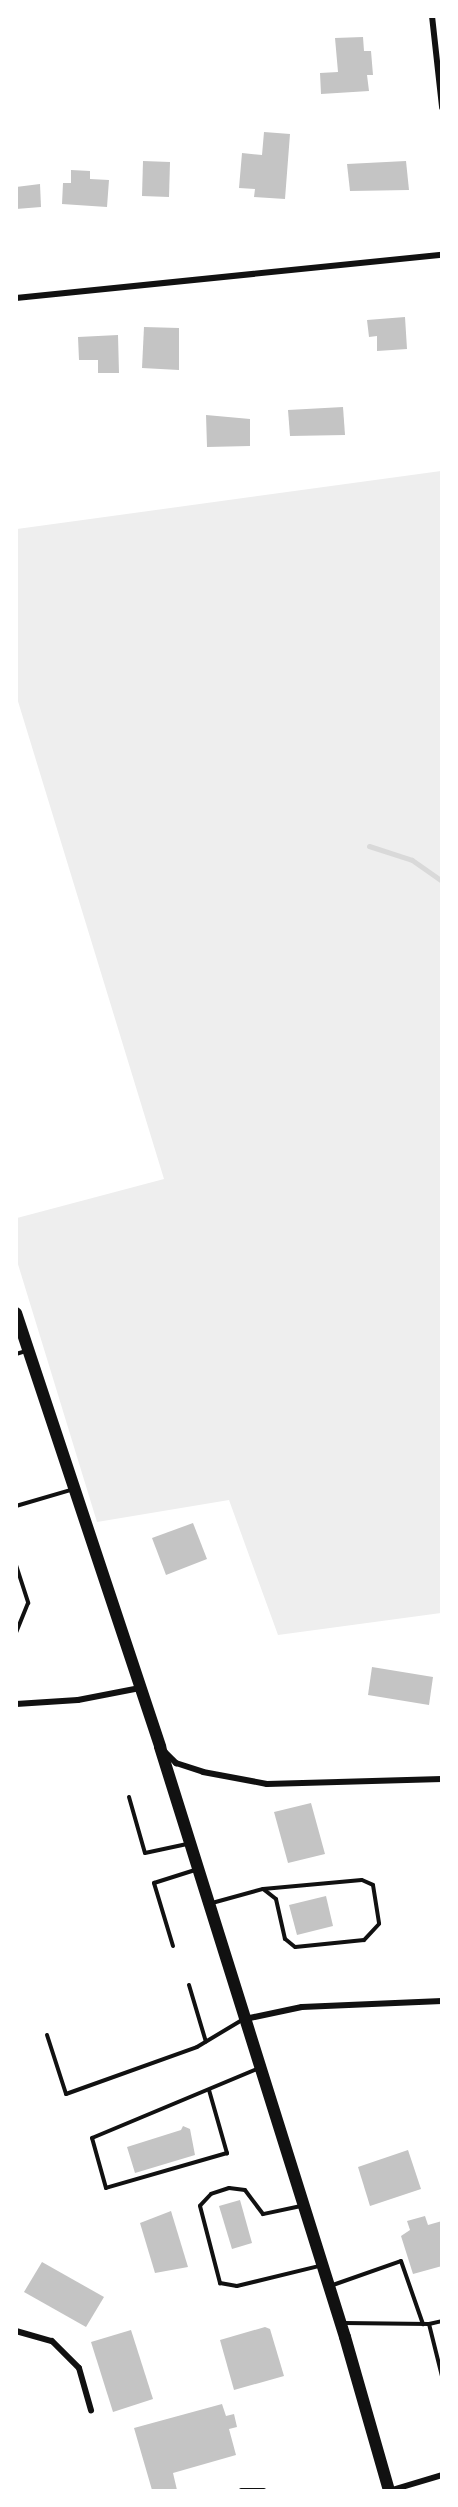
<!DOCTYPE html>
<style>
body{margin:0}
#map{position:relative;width:458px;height:2507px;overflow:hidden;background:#fff;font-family:Karla,sans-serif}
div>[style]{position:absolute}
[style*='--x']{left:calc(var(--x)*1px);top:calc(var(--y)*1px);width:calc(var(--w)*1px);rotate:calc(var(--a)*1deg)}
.green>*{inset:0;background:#eee}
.stream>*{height:5px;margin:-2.5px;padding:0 2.5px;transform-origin:2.5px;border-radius:2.5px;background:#d9d9d9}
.building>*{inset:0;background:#c4c4c4}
.service>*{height:4px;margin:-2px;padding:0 2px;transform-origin:2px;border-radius:2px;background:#111}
.minor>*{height:6px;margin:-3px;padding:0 3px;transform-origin:3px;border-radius:3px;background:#111}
.trunk>*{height:12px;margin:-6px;padding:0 6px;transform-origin:6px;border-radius:6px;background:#111}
span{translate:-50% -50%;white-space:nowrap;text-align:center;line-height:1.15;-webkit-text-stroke:4.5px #fff;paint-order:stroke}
.frame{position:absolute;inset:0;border:18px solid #fff;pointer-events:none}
</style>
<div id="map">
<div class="green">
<div style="clip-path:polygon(441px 471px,441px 1613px,278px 1635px,229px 1500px,97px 1522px,17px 1261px,17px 1218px,164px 1179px,17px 698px,17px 529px)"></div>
</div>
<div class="stream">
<div style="--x:369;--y:846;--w:45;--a:18"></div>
<div style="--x:412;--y:860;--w:37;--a:35"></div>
</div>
<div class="building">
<div style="clip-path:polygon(363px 37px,364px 51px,371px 51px,373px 75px,367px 75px,369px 91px,321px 94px,320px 73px,338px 72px,335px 38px)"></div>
<div style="clip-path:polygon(264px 132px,290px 134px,285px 199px,254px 197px,255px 189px,239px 188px,242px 153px,262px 155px)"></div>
<div style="clip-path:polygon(143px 161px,170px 162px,169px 197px,142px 196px)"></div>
<div style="clip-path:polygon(406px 161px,409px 190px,350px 191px,347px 164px)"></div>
<div style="clip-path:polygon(71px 170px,90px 171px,90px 179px,109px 180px,107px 207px,62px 204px,63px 183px,71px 183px)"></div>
<div style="clip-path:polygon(40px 184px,41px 207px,16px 209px,16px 187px)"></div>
<div style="clip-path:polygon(405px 317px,407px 349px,377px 351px,377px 336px,369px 337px,367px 320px)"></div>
<div style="clip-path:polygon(144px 327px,179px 328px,179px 370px,142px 368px)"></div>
<div style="clip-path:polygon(118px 335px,119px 373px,98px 373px,98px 360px,79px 360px,78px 337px)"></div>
<div style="clip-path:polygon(343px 407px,345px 435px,290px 436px,288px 410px)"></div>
<div style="clip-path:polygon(206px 415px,250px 419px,250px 446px,207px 447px)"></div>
<div style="clip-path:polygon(193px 1523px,207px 1559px,166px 1575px,152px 1538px)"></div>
<div style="clip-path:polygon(372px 1667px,433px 1677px,429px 1705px,368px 1695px)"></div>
<div style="clip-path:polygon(311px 1803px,325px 1854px,288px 1863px,274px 1812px)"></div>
<div style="clip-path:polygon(326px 1896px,333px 1926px,297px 1935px,289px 1905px)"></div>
<div style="clip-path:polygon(183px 2126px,190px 2129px,195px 2155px,135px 2173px,127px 2147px,181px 2130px)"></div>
<div style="clip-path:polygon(408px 2150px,421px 2189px,370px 2206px,358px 2167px)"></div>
<div style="clip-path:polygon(240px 2200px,252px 2243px,232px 2249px,219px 2206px)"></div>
<div style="clip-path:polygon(171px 2211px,188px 2267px,155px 2273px,140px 2223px)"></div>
<div style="clip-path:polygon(425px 2216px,428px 2225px,442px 2221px,442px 2266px,413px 2274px,401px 2236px,410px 2230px,407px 2221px)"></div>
<div style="clip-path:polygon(42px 2262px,104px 2297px,86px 2327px,24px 2292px)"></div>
<div style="clip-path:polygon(265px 2327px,270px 2329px,284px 2376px,234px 2390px,220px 2340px)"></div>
<div style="clip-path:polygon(131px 2330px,153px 2399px,113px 2412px,91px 2342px)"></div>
<div style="clip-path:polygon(222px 2404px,226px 2416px,234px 2414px,237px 2427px,229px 2429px,236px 2455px,173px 2473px,177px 2490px,152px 2490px,134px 2428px)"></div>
</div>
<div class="service">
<div style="--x:16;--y:1354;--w:10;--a:-17"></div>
<div style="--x:16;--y:1506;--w:60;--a:-16.3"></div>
<div style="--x:16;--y:1565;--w:40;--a:72"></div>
<div style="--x:28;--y:1603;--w:31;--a:112"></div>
<div style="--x:129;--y:1797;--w:58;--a:74.1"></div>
<div style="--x:145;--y:1853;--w:43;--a:-12.1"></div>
<div style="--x:212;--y:1903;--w:53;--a:-15.4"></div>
<div style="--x:263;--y:1889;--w:99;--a:-5.2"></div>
<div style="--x:362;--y:1880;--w:12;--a:24"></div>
<div style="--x:373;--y:1885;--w:39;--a:81"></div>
<div style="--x:379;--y:1924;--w:22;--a:133"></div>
<div style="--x:364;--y:1940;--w:69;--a:174.2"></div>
<div style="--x:295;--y:1947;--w:13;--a:-141"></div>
<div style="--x:285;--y:1939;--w:41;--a:-102.7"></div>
<div style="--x:276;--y:1899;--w:16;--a:-142"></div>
<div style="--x:173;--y:1946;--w:66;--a:-106.8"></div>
<div style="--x:154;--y:1883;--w:43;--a:-17.6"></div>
<div style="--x:189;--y:1985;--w:59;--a:73.4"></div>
<div style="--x:47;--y:2035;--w:62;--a:72.1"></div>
<div style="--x:66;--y:2094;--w:139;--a:-19.7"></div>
<div style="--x:197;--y:2047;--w:52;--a:-31"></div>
<div style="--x:209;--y:2090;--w:66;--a:74.1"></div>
<div style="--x:227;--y:2153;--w:126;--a:163.9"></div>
<div style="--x:106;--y:2188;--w:52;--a:-105.6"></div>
<div style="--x:92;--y:2138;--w:179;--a:-22.7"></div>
<div style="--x:301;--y:2206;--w:39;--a:168"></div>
<div style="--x:263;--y:2214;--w:30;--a:-127"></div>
<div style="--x:245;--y:2190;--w:16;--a:-173"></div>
<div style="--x:229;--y:2188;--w:19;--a:162"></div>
<div style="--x:211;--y:2194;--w:16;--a:133"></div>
<div style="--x:200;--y:2206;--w:80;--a:75.4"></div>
<div style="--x:220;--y:2283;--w:17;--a:10"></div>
<div style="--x:237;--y:2286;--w:84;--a:-13.7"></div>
<div style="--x:330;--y:2286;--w:75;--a:-19.4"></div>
<div style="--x:401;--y:2261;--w:67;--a:70.8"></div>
<div style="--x:344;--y:2323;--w:85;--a:0.7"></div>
<div style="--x:429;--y:2324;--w:13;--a:-13"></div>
<div style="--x:429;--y:2324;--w:54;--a:76"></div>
<div style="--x:241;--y:2490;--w:23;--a:0"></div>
</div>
<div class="minor">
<div style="--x:432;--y:16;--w:92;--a:83.7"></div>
<div style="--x:16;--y:298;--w:428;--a:-5.8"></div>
<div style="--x:16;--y:1704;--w:62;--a:-3.7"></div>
<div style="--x:78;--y:1700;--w:63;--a:-11"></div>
<div style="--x:165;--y:1752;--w:16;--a:45"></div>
<div style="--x:176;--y:1763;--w:28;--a:18"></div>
<div style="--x:203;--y:1772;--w:65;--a:10.6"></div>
<div style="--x:267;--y:1784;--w:175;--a:-1.6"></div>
<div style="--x:245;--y:2019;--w:58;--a:-11.9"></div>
<div style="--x:302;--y:2007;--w:140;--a:-2.5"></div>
<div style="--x:16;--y:2331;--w:37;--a:16"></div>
<div style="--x:52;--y:2341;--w:38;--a:45"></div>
<div style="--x:79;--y:2368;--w:44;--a:74.1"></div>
<div style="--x:392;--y:2490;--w:52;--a:-16.7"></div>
</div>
<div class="trunk">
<div style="--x:16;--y:1313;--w:457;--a:71.6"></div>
<div style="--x:160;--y:1747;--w:618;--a:72.59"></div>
<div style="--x:345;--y:2337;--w:159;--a:74"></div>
</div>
<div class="frame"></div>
</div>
